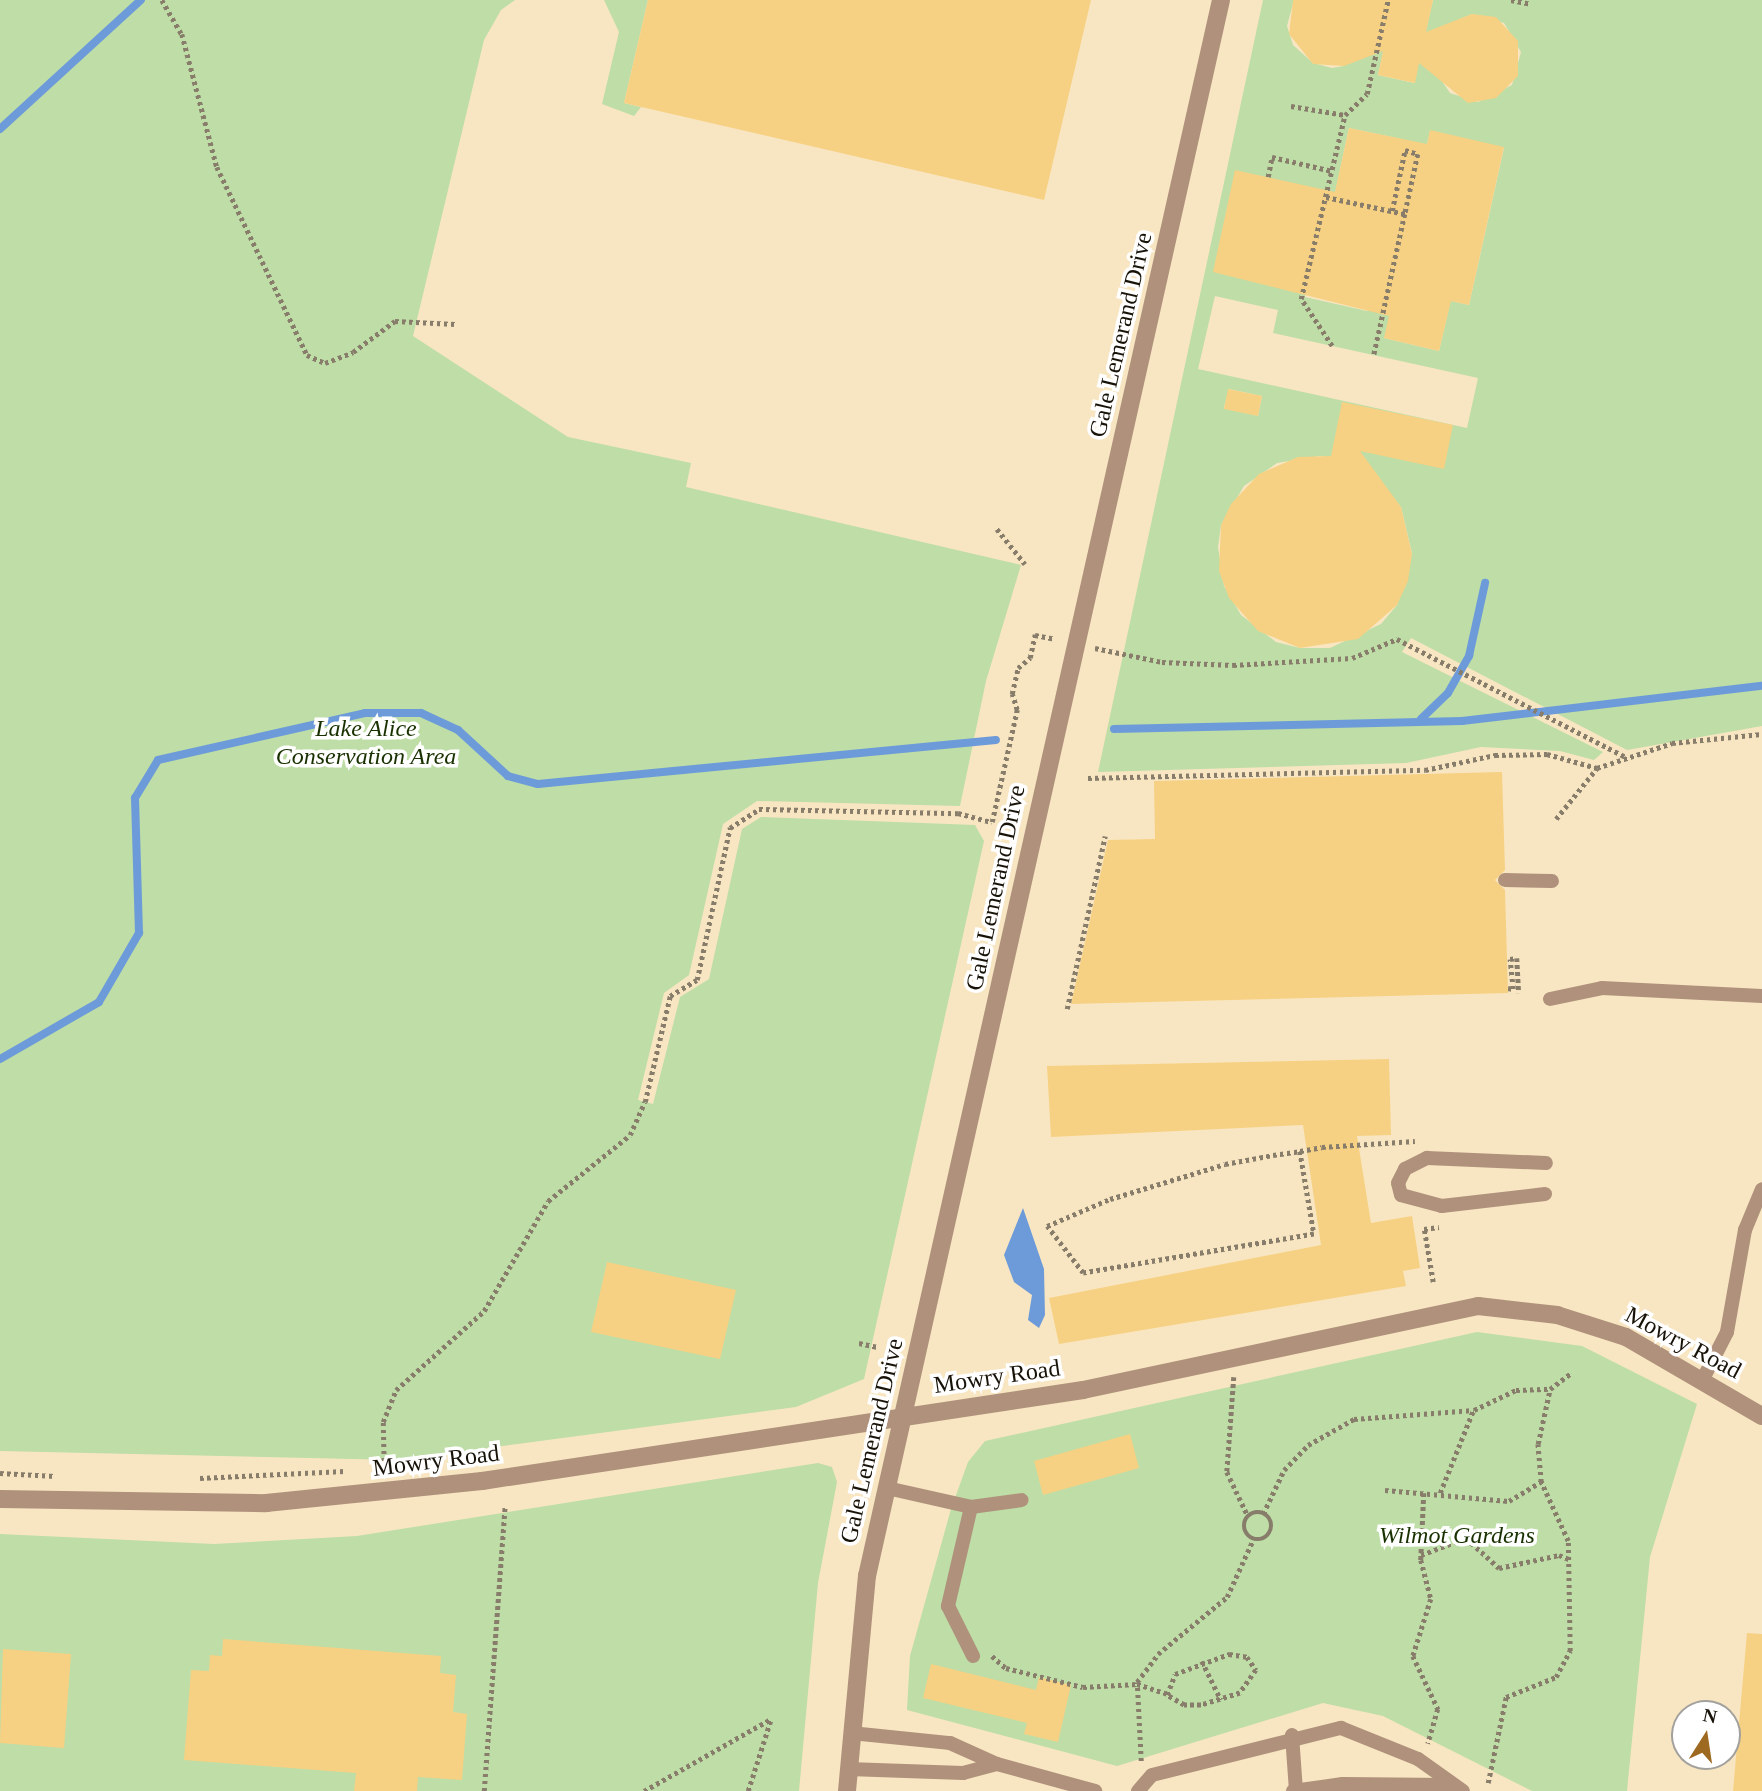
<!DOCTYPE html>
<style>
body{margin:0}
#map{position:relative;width:1762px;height:1791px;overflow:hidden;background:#fef0d3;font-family:"Times New Roman",serif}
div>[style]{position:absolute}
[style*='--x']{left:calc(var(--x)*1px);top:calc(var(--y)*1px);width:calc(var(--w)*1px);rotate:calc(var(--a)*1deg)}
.built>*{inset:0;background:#f8e6c2}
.green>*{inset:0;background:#bedda7}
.water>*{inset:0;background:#6d9bd9}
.stream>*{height:8px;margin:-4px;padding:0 4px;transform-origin:4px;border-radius:4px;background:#6d9bd9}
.building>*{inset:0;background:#f7d183}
.path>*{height:4.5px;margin-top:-2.25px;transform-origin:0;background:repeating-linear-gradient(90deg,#877d6a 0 3.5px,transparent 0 7px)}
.path>.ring{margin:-2.25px;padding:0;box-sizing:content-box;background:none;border:4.5px solid #877d6a;border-radius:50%}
.service>*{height:14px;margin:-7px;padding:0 7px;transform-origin:7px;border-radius:7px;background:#b0927c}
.minor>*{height:18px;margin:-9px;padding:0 9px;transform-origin:9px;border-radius:9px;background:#b0927c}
span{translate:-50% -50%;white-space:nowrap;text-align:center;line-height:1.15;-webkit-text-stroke:7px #fff;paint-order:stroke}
.street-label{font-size:24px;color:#181309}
.park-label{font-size:24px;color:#193100;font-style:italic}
.north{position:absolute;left:1671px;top:1700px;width:70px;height:70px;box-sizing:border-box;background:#fff;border:2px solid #a3a19d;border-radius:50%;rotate:12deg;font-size:19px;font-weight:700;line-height:28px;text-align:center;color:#181309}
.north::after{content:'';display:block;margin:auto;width:24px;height:32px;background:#9e6a21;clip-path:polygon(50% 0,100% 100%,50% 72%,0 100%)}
</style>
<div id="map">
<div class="built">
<div style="clip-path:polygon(evenodd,0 0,1762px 0,1762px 1791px,0 1791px,0 0,1685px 1714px,1727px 1714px,1727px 1756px,1685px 1756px,1685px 1714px)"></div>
</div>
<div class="green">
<div style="clip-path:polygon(0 0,515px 0,501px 10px,484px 40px,413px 336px,568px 437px,691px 463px,686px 487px,1021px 565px,986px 681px,960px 806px,757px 801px,723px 824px,689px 975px,664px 993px,638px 1100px,653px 1104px,680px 997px,709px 979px,742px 829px,761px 817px,975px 825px,984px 841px,864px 1379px,796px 1407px,398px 1460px,0 1451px)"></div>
<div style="clip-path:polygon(604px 0,648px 0,624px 103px,641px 107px,634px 116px,602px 104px,619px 32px)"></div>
<div style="clip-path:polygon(evenodd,1263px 0,1294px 0,1287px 26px,1293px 45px,1313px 63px,1332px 68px,1344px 66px,1395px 0,1378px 75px,1414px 83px,1433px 0,1762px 0,1762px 726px,1627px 750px,1411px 638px,1402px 652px,1603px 752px,1594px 760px,1560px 751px,1481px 747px,1406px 763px,1098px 772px,1263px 0,1472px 14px,1504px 23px,1521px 52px,1512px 85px,1478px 102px,1450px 93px,1434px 69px,1448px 24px,1472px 14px,1263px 0,1349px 128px,1401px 139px,1335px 193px,1349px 128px,1263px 0,1430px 131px,1504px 148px,1469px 305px,1395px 288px,1430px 131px,1263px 0,1322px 218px,1385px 232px,1367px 311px,1305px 297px,1322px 218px,1263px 0,1215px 296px,1278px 310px,1273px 333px,1478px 378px,1467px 428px,1198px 369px,1215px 296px,1263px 0,1449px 308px,1439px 351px,1384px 338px,1449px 308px,1263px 0,1229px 389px,1262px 396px,1258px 416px,1224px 408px,1229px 389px,1263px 0,1320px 456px,1343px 460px,1401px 507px,1412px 553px,1397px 605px,1381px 624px,1330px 648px,1300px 648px,1276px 642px,1241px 615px,1224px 586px,1218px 547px,1221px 525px,1244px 486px,1277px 463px,1320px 456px)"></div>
<div style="clip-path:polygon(1477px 1332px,1582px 1346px,1697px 1404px,1650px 1557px,1627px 1791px,1532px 1791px,1383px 1716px,1323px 1703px,1117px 1766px,907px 1710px,910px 1656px,951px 1509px,968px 1462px,985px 1441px)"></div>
<div style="clip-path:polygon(818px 1463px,832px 1467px,837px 1482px,818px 1583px,799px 1791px,0 1791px,0 1534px,214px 1544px,357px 1536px)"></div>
</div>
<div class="water">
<div style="clip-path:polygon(1023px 1208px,1044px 1269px,1045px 1315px,1039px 1328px,1028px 1320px,1032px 1295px,1014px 1282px,1004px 1255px)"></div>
</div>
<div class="stream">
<div style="--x:0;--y:129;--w:191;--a:-42.5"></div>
<div style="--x:1421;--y:719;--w:37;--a:-44"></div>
<div style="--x:1448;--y:693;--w:43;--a:-60.4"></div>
<div style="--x:1469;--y:656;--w:75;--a:-77.6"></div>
<div style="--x:1114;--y:729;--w:348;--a:-1.3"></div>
<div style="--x:1462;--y:721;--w:302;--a:-6.7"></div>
<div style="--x:0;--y:1059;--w:114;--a:-29.9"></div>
<div style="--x:99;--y:1002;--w:80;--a:-59.9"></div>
<div style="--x:139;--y:933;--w:135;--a:-91.7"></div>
<div style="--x:135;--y:798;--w:44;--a:-58.8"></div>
<div style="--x:158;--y:760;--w:212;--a:-12.8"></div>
<div style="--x:365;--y:713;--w:56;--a:0"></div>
<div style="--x:421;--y:713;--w:41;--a:24.7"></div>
<div style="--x:458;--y:730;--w:68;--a:42.6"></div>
<div style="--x:508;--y:776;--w:31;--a:15"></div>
<div style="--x:538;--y:784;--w:460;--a:-5.5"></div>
</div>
<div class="building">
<div style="clip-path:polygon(648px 0,1091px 0,1044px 200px,624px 103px)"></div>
<div style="clip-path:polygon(1293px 0,1433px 0,1426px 32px,1472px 14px,1496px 17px,1518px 41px,1518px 76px,1496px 98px,1468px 103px,1419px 63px,1415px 83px,1378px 75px,1383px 51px,1344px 66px,1313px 64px,1289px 34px)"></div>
<div style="clip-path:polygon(1349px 128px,1427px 144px,1430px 130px,1504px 147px,1469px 305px,1451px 301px,1439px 351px,1384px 338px,1389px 316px,1213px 272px,1235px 170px,1335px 192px)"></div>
<div style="clip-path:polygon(1228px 389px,1262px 396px,1258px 416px,1224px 409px)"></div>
<div style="clip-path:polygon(1342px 402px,1453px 425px,1444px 469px,1360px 451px,1401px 507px,1412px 554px,1408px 581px,1397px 605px,1358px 639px,1300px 648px,1258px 631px,1229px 598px,1219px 571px,1221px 525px,1231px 504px,1259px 474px,1298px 457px,1331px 456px)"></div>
<div style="clip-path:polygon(1502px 772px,1505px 870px,1495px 880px,1505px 890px,1508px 993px,1071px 1004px,1108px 840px,1155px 839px,1154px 781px)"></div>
<div style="clip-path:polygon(1389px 1059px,1391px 1135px,1357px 1136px,1371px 1223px,1412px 1216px,1420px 1268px,1403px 1271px,1406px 1286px,1059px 1344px,1049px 1298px,1321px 1245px,1303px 1125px,1051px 1137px,1047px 1066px)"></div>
<div style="clip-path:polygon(607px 1262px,736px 1290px,720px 1359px,591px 1332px)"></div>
<div style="clip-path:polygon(1130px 1434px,1139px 1468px,1043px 1495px,1034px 1461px)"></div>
<div style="clip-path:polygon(1747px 1633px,1762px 1634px,1762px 1791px,1733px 1791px)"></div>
<div style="clip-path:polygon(223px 1639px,441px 1656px,440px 1673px,456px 1675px,453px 1712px,467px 1714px,462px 1780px,418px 1777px,417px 1791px,354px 1791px,356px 1773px,184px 1760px,191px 1670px,209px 1671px,210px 1655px,222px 1656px)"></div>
<div style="clip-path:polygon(3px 1649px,71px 1654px,64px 1748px,0 1743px)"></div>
<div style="clip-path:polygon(931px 1664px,1036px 1690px,1039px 1677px,1071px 1685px,1058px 1742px,1024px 1734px,1027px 1723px,923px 1698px)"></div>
</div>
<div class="path">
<div style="--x:162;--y:0;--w:39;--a:60"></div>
<div style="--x:182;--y:34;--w:138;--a:75.3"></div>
<div style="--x:217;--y:167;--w:208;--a:64.4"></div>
<div style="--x:307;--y:355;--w:20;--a:24"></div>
<div style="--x:325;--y:363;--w:30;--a:-21"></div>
<div style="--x:353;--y:352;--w:52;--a:-36.4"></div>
<div style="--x:395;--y:321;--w:60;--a:2.9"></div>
<div style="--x:1511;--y:0;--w:20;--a:11"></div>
<div style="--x:1291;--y:106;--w:55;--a:9.5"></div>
<div style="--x:1268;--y:177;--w:20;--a:-79"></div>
<div style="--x:1272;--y:157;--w:62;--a:13.1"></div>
<div style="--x:1326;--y:197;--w:81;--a:12.1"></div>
<div style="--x:1405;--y:214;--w:144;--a:102.4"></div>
<div style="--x:1392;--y:211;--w:62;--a:-78"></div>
<div style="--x:1405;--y:150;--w:14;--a:17"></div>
<div style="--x:1418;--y:154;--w:61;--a:102.2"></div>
<div style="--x:1332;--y:346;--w:56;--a:-123.4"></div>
<div style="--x:1301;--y:299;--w:189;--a:-76.6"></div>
<div style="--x:1345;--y:115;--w:30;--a:-44"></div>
<div style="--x:1367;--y:94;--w:96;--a:-77.4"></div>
<div style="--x:997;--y:529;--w:45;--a:51.3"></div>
<div style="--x:1095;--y:648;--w:68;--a:11.8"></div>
<div style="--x:1162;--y:662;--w:71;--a:2.4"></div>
<div style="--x:1233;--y:665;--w:119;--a:-3.4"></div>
<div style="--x:1352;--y:658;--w:49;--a:-22.9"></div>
<div style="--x:1397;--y:639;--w:258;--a:27.3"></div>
<div style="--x:1088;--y:778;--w:337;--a:-1.4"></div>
<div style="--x:1425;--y:770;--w:72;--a:-12.1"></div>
<div style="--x:1495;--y:755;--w:52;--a:-1.1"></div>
<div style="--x:1547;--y:754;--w:52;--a:15.6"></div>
<div style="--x:1597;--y:768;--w:79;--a:-18.4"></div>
<div style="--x:1672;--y:743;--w:90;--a:-5.7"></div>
<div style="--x:1556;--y:819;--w:65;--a:-51.2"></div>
<div style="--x:1508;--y:988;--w:5;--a:11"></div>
<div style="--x:1513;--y:989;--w:30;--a:-96"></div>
<div style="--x:1510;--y:959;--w:7;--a:-8"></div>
<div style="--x:1517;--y:958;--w:35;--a:87"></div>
<div style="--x:1067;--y:1009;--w:177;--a:-77.6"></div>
<div style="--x:1300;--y:1151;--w:84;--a:80.4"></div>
<div style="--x:1314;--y:1234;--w:234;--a:170.4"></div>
<div style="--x:1083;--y:1273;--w:59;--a:-127.5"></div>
<div style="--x:1047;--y:1226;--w:69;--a:-23.2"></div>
<div style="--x:1110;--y:1199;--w:120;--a:-16.9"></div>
<div style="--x:1225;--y:1164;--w:49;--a:-10.6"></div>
<div style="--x:1273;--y:1155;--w:27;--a:-8"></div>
<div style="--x:1300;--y:1151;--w:22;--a:-10"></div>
<div style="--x:1322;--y:1147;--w:93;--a:-3.7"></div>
<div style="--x:1433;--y:1282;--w:54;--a:-99.6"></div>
<div style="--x:1424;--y:1229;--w:15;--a:-8"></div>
<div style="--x:859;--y:1343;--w:19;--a:12"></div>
<div style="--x:1234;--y:1377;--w:95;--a:94.2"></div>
<div style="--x:1227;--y:1472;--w:49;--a:64.5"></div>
<div style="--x:384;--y:1468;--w:46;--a:-91.2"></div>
<div style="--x:383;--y:1422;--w:35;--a:-68"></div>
<div style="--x:396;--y:1390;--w:118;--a:-41.9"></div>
<div style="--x:484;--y:1311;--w:127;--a:-59.8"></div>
<div style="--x:548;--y:1201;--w:105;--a:-38.8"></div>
<div style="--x:630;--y:1135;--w:36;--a:-66"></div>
<div style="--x:645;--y:1102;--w:109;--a:-76.7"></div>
<div style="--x:670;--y:996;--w:31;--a:-31"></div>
<div style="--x:697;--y:980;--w:156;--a:-77.8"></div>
<div style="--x:730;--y:828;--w:35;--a:-33"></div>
<div style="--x:759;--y:809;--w:199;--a:1.2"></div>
<div style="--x:958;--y:813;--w:35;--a:15"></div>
<div style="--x:992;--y:822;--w:115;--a:-77.4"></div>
<div style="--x:1017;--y:710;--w:17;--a:-107"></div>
<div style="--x:1012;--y:694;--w:27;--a:-77"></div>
<div style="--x:1018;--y:668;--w:16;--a:-40"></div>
<div style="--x:1030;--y:658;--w:24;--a:-78"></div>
<div style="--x:1035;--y:635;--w:20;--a:11"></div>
<div style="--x:0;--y:1473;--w:55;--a:3.1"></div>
<div style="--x:200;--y:1478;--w:145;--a:-2.8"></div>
<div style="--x:1385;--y:1490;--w:124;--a:5.1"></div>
<div style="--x:1509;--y:1501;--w:37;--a:-31"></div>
<div style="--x:1424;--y:1493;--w:67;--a:92.6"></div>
<div style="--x:1421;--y:1560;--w:40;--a:75.6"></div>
<div style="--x:1431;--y:1599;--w:60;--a:107.5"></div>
<div style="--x:1413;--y:1656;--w:59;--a:64.7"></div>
<div style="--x:1438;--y:1709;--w:36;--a:106"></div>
<div style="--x:1440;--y:1493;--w:88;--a:-68.1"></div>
<div class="ring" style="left:1244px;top:1512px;width:23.5px;height:23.5px"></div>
<div style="--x:1263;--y:1514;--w:49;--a:-64.5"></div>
<div style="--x:1284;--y:1470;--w:35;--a:-46"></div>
<div style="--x:1308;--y:1445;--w:53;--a:-29.5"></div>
<div style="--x:1354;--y:1419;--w:120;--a:-4.3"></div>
<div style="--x:1474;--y:1410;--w:47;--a:-25.5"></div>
<div style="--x:1516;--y:1390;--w:34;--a:-2"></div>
<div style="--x:1421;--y:1555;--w:48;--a:-20.7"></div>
<div style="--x:1466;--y:1538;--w:45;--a:42.3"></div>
<div style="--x:1499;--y:1568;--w:61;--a:-12.2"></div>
<div style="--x:1559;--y:1555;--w:11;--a:22"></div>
<div style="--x:1229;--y:1654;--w:18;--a:9"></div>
<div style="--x:1247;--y:1657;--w:16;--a:55"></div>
<div style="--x:1256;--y:1670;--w:28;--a:125"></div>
<div style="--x:1240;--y:1693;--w:41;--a:162.9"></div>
<div style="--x:1201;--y:1705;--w:17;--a:180"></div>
<div style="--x:1184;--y:1705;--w:20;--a:-150"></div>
<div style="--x:1167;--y:1695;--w:22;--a:-69"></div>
<div style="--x:1175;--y:1674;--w:58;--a:-20.3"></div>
<div style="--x:992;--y:1656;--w:18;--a:41"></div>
<div style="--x:1006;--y:1668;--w:79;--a:13.9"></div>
<div style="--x:1083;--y:1687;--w:54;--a:-3.2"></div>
<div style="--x:1137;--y:1684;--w:32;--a:18"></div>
<div style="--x:1202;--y:1661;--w:43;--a:64"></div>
<div style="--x:1141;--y:1761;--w:79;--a:-92.9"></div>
<div style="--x:1137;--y:1682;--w:35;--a:-53"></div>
<div style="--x:1158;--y:1654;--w:89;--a:-39.6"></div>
<div style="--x:1227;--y:1597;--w:63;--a:-65.5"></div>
<div style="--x:1488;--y:1783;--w:88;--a:-78.2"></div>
<div style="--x:1506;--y:1697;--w:54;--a:-21.8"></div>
<div style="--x:1556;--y:1677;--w:30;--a:-62"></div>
<div style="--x:1570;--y:1651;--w:110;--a:-91"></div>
<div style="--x:1568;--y:1541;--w:65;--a:-114.6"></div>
<div style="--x:1541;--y:1482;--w:38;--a:-95"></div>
<div style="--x:1538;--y:1444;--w:56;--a:-77.7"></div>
<div style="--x:1550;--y:1389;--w:26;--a:-37"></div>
<div style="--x:484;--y:1791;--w:285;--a:-85.8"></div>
<div style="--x:644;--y:1791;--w:146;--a:-29.6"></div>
<div style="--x:748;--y:1791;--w:76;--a:-72.3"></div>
</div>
<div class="service">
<div style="--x:1505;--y:880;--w:47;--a:1.2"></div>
<div style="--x:1550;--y:999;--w:53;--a:-11.9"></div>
<div style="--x:1602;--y:988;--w:160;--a:2.9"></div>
<div style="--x:1545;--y:1194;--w:104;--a:173.4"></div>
<div style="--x:1442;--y:1206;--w:42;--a:-165"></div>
<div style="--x:1401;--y:1195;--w:12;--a:-104"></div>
<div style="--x:1398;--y:1183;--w:16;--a:-63"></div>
<div style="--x:1405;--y:1169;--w:25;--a:-27"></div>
<div style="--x:1427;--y:1158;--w:119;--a:2.4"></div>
<div style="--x:1703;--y:1379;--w:53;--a:-62.9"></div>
<div style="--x:1727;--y:1332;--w:104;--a:-80"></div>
<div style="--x:1745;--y:1230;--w:44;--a:-67.5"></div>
<div style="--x:887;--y:1488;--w:86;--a:12.7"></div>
<div style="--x:971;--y:1507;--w:51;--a:-7.8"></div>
<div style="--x:971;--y:1507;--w:102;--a:103.1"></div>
<div style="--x:948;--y:1606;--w:56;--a:63.4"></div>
<div style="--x:851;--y:1733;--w:100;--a:5.8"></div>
<div style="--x:950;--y:1743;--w:51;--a:24.1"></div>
<div style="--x:997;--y:1764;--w:102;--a:15.4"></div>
<div style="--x:1292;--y:1735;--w:56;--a:85.9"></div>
<div style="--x:848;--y:1769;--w:115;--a:2"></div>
<div style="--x:963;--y:1773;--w:35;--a:-15"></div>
<div style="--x:1138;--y:1791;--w:21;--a:-49"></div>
<div style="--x:1152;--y:1775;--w:195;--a:-14"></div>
<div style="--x:1341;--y:1728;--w:83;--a:21.9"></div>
<div style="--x:1418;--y:1759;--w:55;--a:35.4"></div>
<div style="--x:1293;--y:1791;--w:50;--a:-8"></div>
<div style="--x:1343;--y:1784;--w:105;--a:0.5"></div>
</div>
<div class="minor">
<div style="--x:0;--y:1499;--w:266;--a:0.9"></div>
<div style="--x:266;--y:1503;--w:217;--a:-5.8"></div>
<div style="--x:482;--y:1481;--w:608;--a:-8.61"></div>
<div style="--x:1083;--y:1390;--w:404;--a:-12"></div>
<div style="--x:1478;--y:1306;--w:80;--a:6.5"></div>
<div style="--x:1557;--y:1315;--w:72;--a:17.7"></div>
<div style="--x:1626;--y:1337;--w:157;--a:30.2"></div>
<div style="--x:847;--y:1791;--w:216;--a:-84.7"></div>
<div style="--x:867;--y:1576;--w:1615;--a:-77.34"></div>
</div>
<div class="street-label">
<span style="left:1121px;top:335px;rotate:-77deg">Gale Lemerand Drive</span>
<span style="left:996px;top:888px;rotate:-78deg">Gale Lemerand Drive</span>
<span style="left:1683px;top:1343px;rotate:28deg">Mowry Road</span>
<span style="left:997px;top:1377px;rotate:-8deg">Mowry Road</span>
<span style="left:872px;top:1441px;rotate:-77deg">Gale Lemerand Drive</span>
<span style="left:436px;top:1461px;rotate:-7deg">Mowry Road</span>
</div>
<div class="park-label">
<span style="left:366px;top:743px">Lake Alice<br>Conservation Area</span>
<span style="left:1457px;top:1536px">Wilmot Gardens</span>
</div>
<div class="north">N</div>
</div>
